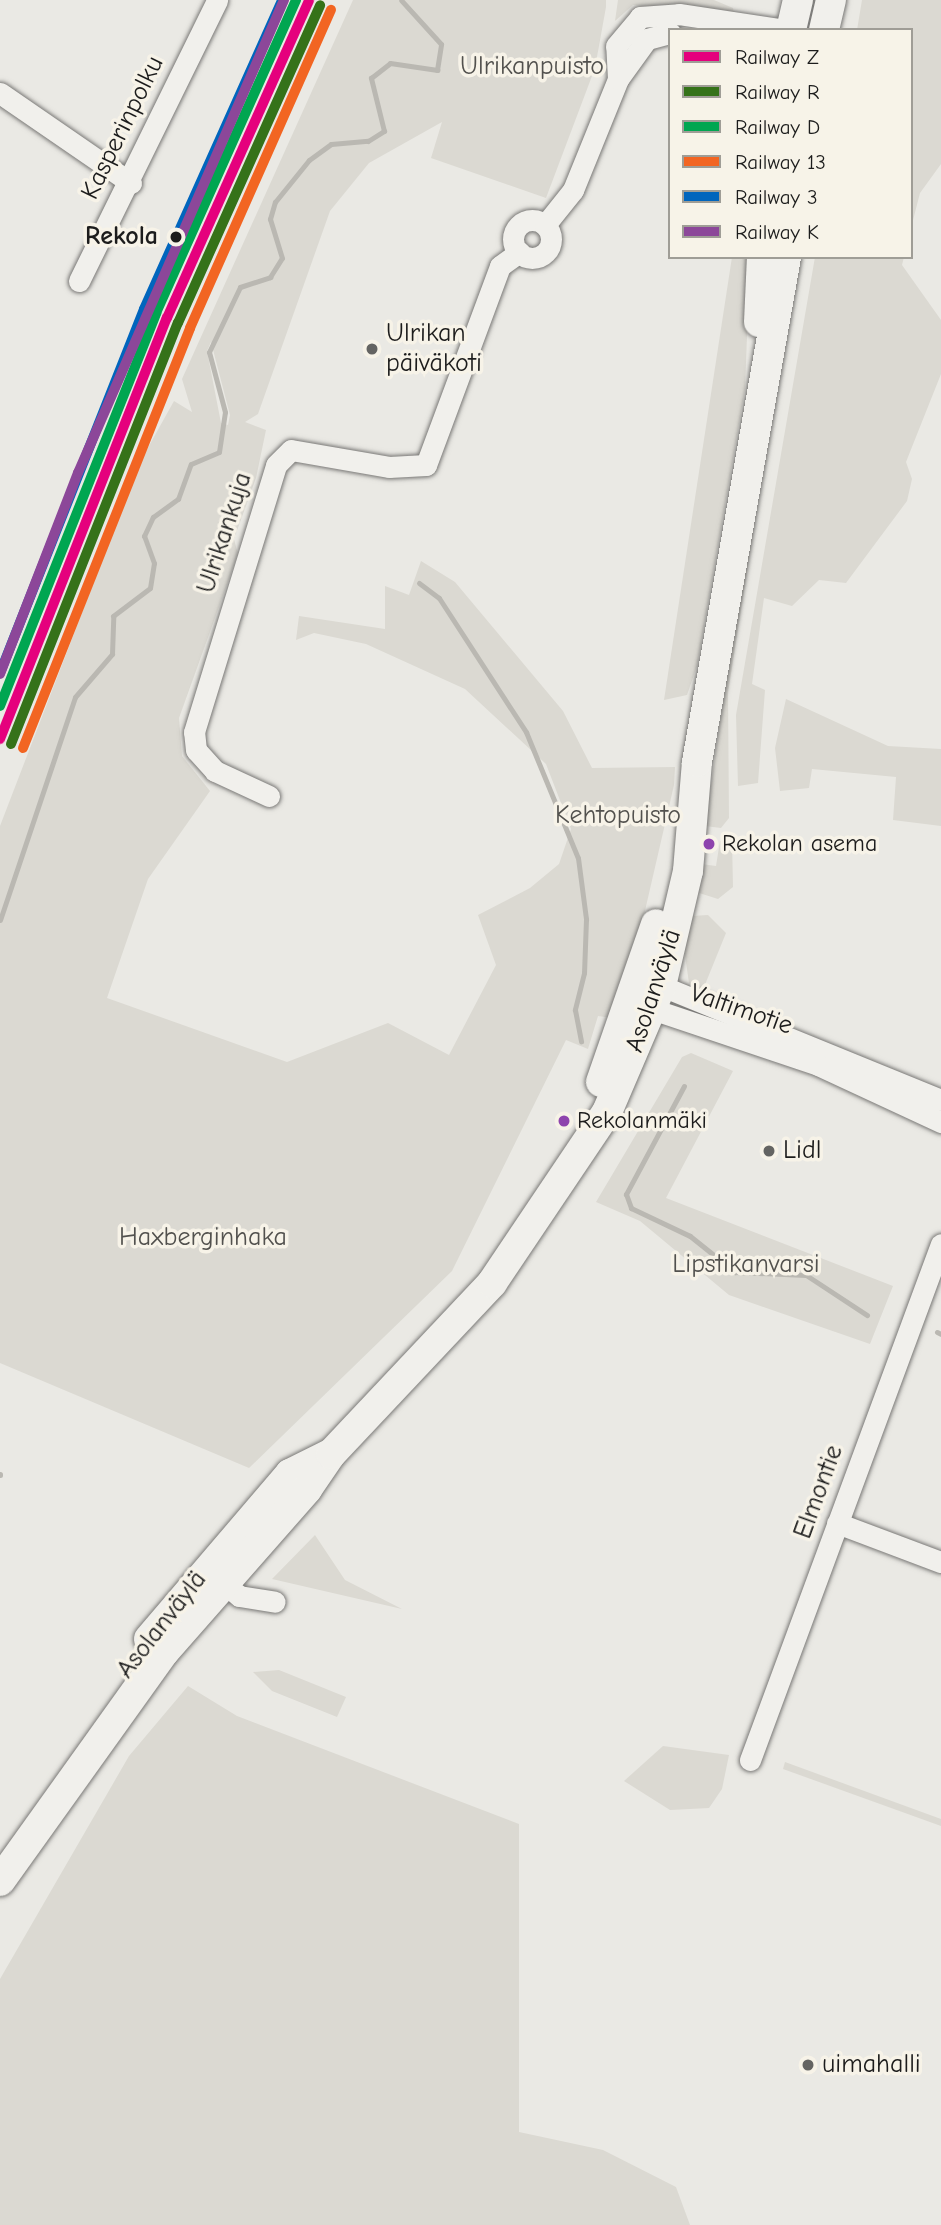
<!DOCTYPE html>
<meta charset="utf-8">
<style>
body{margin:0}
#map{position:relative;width:941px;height:2225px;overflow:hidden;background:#eae9e4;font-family:"Comic Neue",sans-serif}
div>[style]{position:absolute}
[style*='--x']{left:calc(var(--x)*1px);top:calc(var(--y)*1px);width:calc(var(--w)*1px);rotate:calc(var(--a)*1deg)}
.green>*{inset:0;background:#dbd9d2}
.stream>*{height:5px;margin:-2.5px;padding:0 2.5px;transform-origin:2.5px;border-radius:2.5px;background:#bab8b2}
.roads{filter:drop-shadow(0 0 2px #797876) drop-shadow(0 0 2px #797876)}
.minor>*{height:21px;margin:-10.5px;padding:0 10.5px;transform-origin:10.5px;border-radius:10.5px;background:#f1f0ec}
.minor>.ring{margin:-10.5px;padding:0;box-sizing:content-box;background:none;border:21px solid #f1f0ec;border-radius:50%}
.secondary>*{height:30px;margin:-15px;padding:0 15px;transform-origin:15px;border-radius:15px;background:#f1f0ec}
.rail-1>*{height:10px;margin:-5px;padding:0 5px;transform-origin:5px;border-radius:5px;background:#e5007d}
.rail-2>*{height:10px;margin:-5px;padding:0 5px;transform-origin:5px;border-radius:5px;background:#357219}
.rail-3>*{height:10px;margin:-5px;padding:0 5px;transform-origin:5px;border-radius:5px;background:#00a651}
.rail-4>*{height:10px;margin:-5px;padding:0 5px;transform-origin:5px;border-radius:5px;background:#f26522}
.rail-5>*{height:10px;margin:-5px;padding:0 5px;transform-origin:5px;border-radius:5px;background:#0065bd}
.rail-6>*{height:10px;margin:-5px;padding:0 5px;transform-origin:5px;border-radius:5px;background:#8c4799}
.dots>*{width:19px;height:19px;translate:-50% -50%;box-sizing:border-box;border:4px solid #f7f3e8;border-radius:50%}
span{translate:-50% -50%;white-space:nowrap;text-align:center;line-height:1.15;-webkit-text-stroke:7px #f7f3e8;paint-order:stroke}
.bus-label{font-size:24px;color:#1c1c1c}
.left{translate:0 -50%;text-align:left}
.park-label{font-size:26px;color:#52514e}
.street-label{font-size:26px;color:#1c1c1c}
.stop-label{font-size:26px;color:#1c1c1c;font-weight:700}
.right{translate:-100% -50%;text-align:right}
.poi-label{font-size:26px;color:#1c1c1c}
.legend{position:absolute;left:668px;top:28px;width:245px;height:231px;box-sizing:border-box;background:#f7f3e8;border:2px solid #9f9d96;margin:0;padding:9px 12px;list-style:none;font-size:21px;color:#1c1c1c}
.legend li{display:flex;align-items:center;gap:14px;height:35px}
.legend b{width:35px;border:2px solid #9f9d96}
</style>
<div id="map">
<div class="green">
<div style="clip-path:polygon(evenodd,353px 0,606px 0,606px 7px,595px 68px,546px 198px,431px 158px,442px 122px,369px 163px,330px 211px,258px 414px,245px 422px,266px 430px,256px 478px,234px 539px,238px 554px,179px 718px,182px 756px,210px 791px,148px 879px,107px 998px,287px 1062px,388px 1023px,449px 1055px,496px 965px,478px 915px,530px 888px,559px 864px,571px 829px,546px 764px,465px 689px,366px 644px,314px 633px,296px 640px,299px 616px,385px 629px,385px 586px,409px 595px,421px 561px,455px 582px,563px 711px,592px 768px,675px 767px,674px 785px,620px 1019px,598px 1016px,588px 1049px,566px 1040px,452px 1271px,249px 1468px,0 1363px,0 826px,140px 462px,174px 401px,192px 412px,182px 379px,353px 0,211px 342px,230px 415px,228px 425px,221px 423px,207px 351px,211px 342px)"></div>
<div style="clip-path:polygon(618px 0,714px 0,733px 8px,734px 16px,633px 5px,615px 21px)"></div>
<div style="clip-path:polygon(862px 0,941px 0,941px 164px,920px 193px,911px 228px,911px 30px,857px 30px)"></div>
<div style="clip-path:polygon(732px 257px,750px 257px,745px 389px,697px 666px,687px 695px,664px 700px)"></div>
<div style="clip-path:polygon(815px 257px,904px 257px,902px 265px,941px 320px,941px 374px,906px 462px,912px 479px,907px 501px,846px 583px,819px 580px,792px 606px,764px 598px,752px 684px,765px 690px,758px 783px,738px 786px,736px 715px)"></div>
<div style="clip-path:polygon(750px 516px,755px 521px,728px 693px,729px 818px,721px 828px,705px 826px)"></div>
<div style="clip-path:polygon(786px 699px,888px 746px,941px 749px,941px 826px,893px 820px,896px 777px,812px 769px,809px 788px,780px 791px,775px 748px)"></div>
<div style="clip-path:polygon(720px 841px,732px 841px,733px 887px,718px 899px,696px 892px,701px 864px,716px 866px)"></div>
<div style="clip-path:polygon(708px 915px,726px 933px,702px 992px,689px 983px,683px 941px,691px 916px)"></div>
<div style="clip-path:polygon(691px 1053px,733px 1071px,666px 1198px,893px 1286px,870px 1344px,729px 1295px,640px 1221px,596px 1202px,682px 1057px)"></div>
<div style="clip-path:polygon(315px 1535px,345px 1580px,402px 1609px,272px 1579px)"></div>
<div style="clip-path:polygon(279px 1670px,346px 1697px,337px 1717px,272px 1691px,253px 1672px)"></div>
<div style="clip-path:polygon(188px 1686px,237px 1716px,519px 1824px,519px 2132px,603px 2150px,676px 2187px,690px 2225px,0 2225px,0 1979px,129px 1756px)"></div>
<div style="clip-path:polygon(663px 1746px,729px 1755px,722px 1789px,709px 1808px,670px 1810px,624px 1781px)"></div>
<div style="clip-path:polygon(785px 1762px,941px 1819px,941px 1826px,783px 1769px)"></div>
</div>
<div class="stream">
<div style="--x:419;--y:583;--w:25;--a:37"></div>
<div style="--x:439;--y:598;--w:160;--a:57"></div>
<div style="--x:526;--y:732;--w:136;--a:67.6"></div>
<div style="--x:578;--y:858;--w:62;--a:82.5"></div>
<div style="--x:586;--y:919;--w:54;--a:92.1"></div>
<div style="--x:584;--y:973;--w:38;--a:104"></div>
<div style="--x:575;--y:1010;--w:32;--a:79"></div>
<div style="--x:0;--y:920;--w:235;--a:-71.4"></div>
<div style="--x:75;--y:697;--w:57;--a:-49.3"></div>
<div style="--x:112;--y:654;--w:38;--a:-88"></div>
<div style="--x:113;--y:616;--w:46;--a:-37.1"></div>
<div style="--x:150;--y:588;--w:25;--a:-81"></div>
<div style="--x:154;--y:563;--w:29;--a:-110"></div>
<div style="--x:144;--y:536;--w:21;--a:-65"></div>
<div style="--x:153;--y:517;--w:31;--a:-36"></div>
<div style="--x:178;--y:499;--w:37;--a:-70"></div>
<div style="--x:191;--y:464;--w:30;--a:-23"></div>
<div style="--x:219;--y:452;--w:40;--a:-81.5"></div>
<div style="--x:225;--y:412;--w:62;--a:-104.9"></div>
<div style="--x:209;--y:352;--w:72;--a:-64.5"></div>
<div style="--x:240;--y:287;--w:32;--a:-18"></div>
<div style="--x:270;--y:277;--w:22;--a:-58"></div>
<div style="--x:282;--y:258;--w:41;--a:-107.1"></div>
<div style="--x:270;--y:219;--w:18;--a:-74"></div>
<div style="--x:275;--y:202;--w:54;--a:-51"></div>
<div style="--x:309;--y:160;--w:27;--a:-36"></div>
<div style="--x:331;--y:144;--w:37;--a:-5"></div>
<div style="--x:368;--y:141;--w:19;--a:-32"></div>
<div style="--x:384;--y:131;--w:55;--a:-103.8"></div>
<div style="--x:371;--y:78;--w:24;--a:-38"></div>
<div style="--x:390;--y:63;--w:48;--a:8.5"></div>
<div style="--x:437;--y:70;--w:26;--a:-81"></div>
<div style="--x:441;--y:44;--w:59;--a:-132.3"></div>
<div style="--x:684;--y:1086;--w:123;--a:118.2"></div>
<div style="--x:626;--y:1194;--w:15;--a:70"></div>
<div style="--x:631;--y:1208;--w:65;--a:25.4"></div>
<div style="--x:690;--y:1236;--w:58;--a:38.7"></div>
<div style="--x:735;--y:1272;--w:71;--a:2.4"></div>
<div style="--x:806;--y:1275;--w:73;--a:33.3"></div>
<div style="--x:937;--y:1332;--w:4;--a:27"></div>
<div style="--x:0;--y:1474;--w:1;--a:90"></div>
</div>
<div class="roads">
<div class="minor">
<div style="--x:618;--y:79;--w:33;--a:-93"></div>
<div style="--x:616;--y:46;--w:38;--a:-50"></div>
<div style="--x:640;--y:17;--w:39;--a:-4"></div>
<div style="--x:679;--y:14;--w:107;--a:8.6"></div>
<div style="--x:0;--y:93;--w:159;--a:34.5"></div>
<div class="ring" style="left:513px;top:220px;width:17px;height:17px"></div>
<div style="--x:545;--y:225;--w:45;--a:-51.3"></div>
<div style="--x:573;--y:190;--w:120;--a:-67.9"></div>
<div style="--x:618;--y:79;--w:49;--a:-54.1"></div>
<div style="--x:647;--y:39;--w:24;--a:-15"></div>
<div style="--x:79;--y:281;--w:313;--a:-63.8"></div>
<div style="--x:269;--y:796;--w:60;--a:-155.2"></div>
<div style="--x:215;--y:771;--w:28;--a:-132"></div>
<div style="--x:196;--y:750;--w:18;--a:-96"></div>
<div style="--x:194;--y:732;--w:279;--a:-72.9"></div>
<div style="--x:276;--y:465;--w:21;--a:-45"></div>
<div style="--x:291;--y:450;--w:99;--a:9.8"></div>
<div style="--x:389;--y:467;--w:37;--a:-3"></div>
<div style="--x:426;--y:465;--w:212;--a:-69.6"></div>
<div style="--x:500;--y:266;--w:24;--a:-36"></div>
<div style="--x:941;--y:1100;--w:302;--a:-157.8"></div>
<div style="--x:661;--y:986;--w:26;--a:162"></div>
<div style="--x:636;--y:994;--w:22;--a:43"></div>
<div style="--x:652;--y:1009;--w:175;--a:18.6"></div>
<div style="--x:818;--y:1065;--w:136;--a:24.9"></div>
<div style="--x:837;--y:1523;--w:111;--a:20.6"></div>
<div style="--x:215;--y:1577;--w:31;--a:38"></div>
<div style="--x:239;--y:1596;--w:36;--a:9"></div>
<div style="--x:750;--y:1760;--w:550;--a:-69.69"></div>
</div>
<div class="secondary">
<div style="--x:791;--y:30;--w:31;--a:-77"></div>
<div style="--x:824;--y:30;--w:31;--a:-77"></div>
<div style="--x:759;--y:322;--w:65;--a:-87.4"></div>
<div style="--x:601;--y:1082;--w:167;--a:-70.8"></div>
<div style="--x:149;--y:1639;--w:217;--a:-49.5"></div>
<div style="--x:290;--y:1474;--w:45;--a:-26.6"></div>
<div style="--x:0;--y:1881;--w:282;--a:-54.4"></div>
<div style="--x:164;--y:1652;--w:217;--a:-48.7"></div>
<div style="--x:307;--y:1489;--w:42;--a:-55.6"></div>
<div style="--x:331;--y:1454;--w:235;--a:-46.7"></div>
<div style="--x:492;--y:1283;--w:206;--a:-56.1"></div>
<div style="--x:607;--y:1112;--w:137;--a:-66.8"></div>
<div style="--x:661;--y:986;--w:118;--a:-76.8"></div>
<div style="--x:688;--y:871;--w:109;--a:-85.3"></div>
<div style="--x:697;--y:762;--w:513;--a:-80"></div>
</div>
</div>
<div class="rail-1">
<div style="--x:0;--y:739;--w:453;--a:-68.4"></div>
<div style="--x:167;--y:318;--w:348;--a:-65.9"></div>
</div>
<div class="rail-2">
<div style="--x:11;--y:744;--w:453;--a:-68.4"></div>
<div style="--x:178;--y:323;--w:348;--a:-65.9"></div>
</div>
<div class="rail-3">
<div style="--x:0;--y:706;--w:423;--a:-68.3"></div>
<div style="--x:156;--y:313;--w:343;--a:-65.9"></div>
</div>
<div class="rail-4">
<div style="--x:23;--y:748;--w:452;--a:-68.3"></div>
<div style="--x:190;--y:328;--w:348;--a:-66.1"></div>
</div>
<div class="rail-5">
<div style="--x:0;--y:673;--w:391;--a:-68.4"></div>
<div style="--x:144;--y:309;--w:338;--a:-65.9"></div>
</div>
<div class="rail-6">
<div style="--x:0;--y:674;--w:216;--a:-68.8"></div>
<div style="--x:78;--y:473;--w:516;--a:-66.47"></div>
</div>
<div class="dots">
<div style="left:176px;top:237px;background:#1c1c1c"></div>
<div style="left:372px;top:349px;background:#646462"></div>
<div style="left:709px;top:844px;background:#8e44ad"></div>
<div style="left:564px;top:1121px;background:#8e44ad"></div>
<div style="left:769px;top:1151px;background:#646462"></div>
<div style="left:808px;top:2065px;background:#646462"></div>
</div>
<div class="bus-label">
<span class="left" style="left:722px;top:844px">Rekolan asema</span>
<span class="left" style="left:577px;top:1121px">Rekolanmäki</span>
</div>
<div class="park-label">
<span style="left:532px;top:67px">Ulrikanpuisto</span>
<span style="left:618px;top:816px">Kehtopuisto</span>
<span style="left:203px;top:1238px">Haxberginhaka</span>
<span style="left:746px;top:1265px">Lipstikanvarsi</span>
</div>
<div class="street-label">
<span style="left:123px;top:128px;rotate:-64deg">Kasperinpolku</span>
<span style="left:225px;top:533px;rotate:-72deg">Ulrikankuja</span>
<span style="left:654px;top:991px;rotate:-72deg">Asolanväylä</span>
<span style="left:741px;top:1010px;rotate:19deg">Valtimotie</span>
<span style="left:819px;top:1492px;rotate:-70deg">Elmontie</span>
<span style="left:162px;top:1625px;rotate:-52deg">Asolanväylä</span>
</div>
<div class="stop-label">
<span class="right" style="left:158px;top:237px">Rekola</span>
</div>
<div class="poi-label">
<span class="left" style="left:386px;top:349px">Ulrikan<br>päiväkoti</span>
<span class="left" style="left:783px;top:1151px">Lidl</span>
<span class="left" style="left:822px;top:2065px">uimahalli</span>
</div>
<ul class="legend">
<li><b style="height:9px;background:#e5007d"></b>Railway Z</li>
<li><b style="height:9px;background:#357219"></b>Railway R</li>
<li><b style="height:9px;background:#00a651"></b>Railway D</li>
<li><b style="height:9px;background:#f26522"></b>Railway 13</li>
<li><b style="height:9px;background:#0065bd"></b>Railway 3</li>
<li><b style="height:9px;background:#8c4799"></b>Railway K</li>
</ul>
</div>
